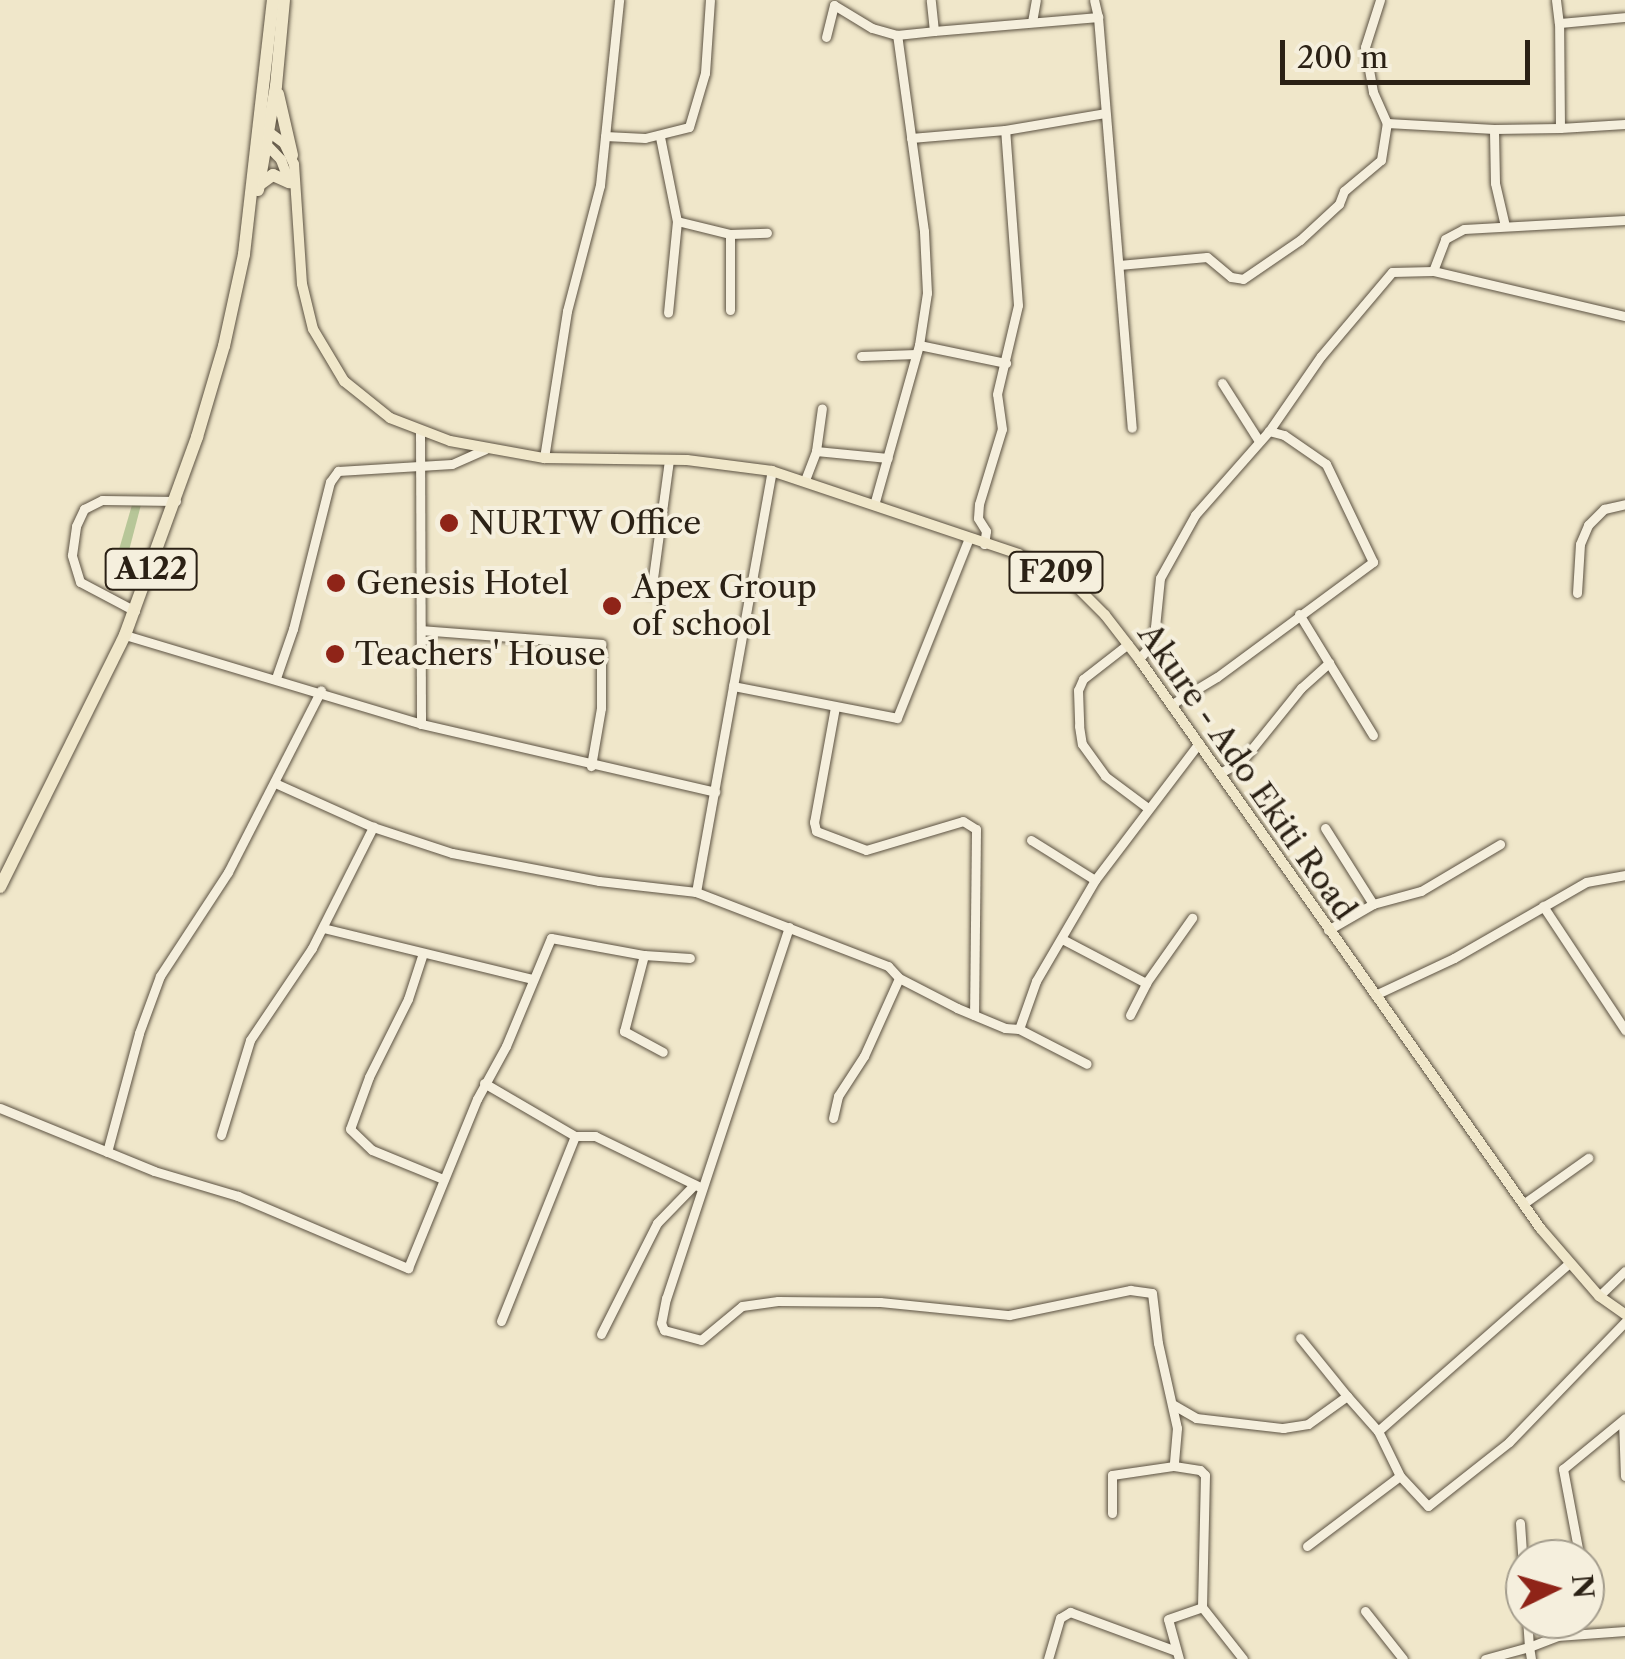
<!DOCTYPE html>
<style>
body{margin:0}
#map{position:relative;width:1625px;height:1659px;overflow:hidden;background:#f0e7ca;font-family:"Libre Caslon Text",serif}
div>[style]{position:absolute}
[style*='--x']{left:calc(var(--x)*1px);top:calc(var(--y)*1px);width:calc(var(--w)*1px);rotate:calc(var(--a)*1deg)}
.green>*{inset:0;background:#b7c698}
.roads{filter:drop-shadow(0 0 2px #5c5242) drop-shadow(0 0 2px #5c5242)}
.minor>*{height:9px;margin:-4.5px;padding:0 4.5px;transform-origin:4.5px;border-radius:4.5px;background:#f5efdd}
.major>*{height:10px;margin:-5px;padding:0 5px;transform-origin:5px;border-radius:5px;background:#f0e7ca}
.highway>*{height:12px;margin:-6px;padding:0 6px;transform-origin:6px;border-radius:6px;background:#f0e7ca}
.dots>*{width:28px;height:28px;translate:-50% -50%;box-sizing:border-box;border:5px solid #f5efdd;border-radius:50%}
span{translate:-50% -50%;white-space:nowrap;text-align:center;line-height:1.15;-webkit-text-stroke:8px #f5efdd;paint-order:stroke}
.shield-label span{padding:2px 8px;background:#f5efdd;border:2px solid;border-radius:8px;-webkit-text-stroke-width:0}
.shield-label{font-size:30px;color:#2b2115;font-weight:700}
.poi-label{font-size:32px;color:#2b2115}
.left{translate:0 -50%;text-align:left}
.street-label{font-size:32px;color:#2b2115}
.north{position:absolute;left:1505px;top:1539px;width:100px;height:100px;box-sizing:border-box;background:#f5efdd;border:2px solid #a49d8d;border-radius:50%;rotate:85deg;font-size:28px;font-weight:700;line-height:40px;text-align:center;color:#2b2115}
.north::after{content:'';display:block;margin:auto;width:35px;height:45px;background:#8f2418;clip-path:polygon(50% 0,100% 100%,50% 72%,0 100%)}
.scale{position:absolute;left:1280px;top:40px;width:250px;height:45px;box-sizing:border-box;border:5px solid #2b2115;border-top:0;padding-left:12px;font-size:30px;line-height:35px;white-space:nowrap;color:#2b2115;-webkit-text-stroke:8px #f5efdd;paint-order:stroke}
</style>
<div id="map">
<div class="green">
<div style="clip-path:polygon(134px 498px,142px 501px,121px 581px,111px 577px)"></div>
</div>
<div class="roads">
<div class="minor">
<div style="--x:1380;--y:0;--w:49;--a:107.7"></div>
<div style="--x:1365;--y:47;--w:46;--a:79.9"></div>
<div style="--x:1373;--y:92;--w:34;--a:66"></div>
<div style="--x:1387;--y:123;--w:107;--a:3.2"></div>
<div style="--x:1556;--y:0;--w:23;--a:83"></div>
<div style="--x:1098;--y:17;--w:412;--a:85.3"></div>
<div style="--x:1032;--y:22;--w:22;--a:-80"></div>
<div style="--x:934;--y:31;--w:165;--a:-4.9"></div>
<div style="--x:1098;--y:17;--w:17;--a:-103"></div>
<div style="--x:826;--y:37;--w:33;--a:-76"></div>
<div style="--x:834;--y:5;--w:44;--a:31.2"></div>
<div style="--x:872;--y:28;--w:26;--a:16"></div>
<div style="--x:1560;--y:128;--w:65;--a:-3.5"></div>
<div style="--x:605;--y:136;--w:40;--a:2.9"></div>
<div style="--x:645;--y:138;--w:45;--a:-14"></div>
<div style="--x:689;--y:127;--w:56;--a:-73.5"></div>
<div style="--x:705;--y:73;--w:73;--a:-86.1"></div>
<div style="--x:660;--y:137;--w:86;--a:78.6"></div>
<div style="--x:677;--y:221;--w:92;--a:95.6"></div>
<div style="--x:911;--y:138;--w:94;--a:-4.9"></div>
<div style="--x:1005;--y:130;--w:101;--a:-9.6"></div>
<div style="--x:677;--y:221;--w:55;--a:13.8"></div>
<div style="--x:730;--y:234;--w:37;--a:-2"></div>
<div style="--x:1505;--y:226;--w:44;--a:-103.1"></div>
<div style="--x:1495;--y:183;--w:54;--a:-91.1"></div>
<div style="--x:1494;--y:129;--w:66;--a:-0.9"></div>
<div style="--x:1560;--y:128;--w:105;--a:-90.5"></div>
<div style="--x:1559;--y:23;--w:66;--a:-5.2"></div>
<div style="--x:1119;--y:265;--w:88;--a:-5.2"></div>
<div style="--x:1207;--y:257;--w:31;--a:40"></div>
<div style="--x:1231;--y:277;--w:12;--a:9"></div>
<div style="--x:1243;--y:279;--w:69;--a:-34.4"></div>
<div style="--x:1300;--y:240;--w:53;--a:-42.7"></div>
<div style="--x:1339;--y:204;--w:14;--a:-69"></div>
<div style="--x:1344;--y:191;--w:48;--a:-40"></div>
<div style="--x:1381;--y:160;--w:37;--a:-81"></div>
<div style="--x:1433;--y:271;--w:34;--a:-69"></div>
<div style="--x:1445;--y:239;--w:21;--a:-28"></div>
<div style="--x:1464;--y:229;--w:161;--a:-3.2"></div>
<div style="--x:730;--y:310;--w:76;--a:-90"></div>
<div style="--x:919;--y:345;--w:89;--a:11.7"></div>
<div style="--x:861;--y:356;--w:55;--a:-2.1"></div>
<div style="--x:1222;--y:383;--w:69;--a:57.5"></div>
<div style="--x:420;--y:431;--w:293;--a:89.8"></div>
<div style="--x:816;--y:451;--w:72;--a:5.6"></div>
<div style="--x:544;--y:458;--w:149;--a:-81.1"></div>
<div style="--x:567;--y:311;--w:130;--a:-75.3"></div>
<div style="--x:600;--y:185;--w:186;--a:-84.1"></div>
<div style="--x:805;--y:480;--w:31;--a:-69"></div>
<div style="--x:816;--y:451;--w:43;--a:-82.1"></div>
<div style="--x:874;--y:505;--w:166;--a:-74.3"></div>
<div style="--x:919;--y:345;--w:53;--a:-81.3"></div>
<div style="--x:927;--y:293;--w:62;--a:-92.8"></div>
<div style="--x:924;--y:231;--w:198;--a:-97.8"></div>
<div style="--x:897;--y:35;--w:37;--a:-6"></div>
<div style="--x:934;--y:31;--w:31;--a:-96"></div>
<div style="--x:984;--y:544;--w:13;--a:-81"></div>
<div style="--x:986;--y:531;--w:15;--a:-122"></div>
<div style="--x:978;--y:518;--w:14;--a:-86"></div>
<div style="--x:979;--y:504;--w:78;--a:-73"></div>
<div style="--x:1002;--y:429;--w:35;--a:-98"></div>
<div style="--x:997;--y:394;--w:91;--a:-76.7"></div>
<div style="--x:1018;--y:305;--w:175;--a:-94.2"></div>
<div style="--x:651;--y:593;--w:134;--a:-82.3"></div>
<div style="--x:1577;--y:593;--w:49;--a:-86.5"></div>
<div style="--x:1580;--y:544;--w:21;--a:-67"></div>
<div style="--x:1588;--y:525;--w:23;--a:-45"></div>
<div style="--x:1604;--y:509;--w:22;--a:-13"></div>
<div style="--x:135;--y:611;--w:62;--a:-152.2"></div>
<div style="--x:80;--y:582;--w:28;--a:-107"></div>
<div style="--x:72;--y:555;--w:29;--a:-82"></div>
<div style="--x:76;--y:526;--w:19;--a:-65"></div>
<div style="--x:84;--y:509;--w:20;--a:-27"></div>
<div style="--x:102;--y:500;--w:74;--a:0.8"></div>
<div style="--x:1299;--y:614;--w:142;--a:58.6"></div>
<div style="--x:421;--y:630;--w:181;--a:4.4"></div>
<div style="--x:601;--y:644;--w:64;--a:90"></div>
<div style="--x:601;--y:708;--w:59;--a:99.8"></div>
<div style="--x:125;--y:635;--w:309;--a:16.7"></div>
<div style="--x:421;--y:724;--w:302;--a:13"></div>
<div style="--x:1128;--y:644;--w:57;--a:142.1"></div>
<div style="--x:1083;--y:679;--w:12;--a:114"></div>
<div style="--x:1078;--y:690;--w:36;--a:88"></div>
<div style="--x:1079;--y:726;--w:18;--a:81"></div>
<div style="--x:1082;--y:744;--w:39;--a:54"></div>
<div style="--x:1105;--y:776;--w:54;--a:36.7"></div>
<div style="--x:1139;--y:659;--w:17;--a:-50"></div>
<div style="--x:1150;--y:646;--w:20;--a:-75"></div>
<div style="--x:1155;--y:627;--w:49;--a:-84.2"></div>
<div style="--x:1160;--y:578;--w:72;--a:-60.9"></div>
<div style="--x:1195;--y:515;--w:112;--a:-48.6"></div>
<div style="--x:1269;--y:431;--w:91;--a:-55.3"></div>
<div style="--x:1321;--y:356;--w:110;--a:-49.8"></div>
<div style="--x:1392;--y:272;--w:41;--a:-1.4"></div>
<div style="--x:1433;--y:271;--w:197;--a:13.2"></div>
<div style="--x:276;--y:678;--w:52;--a:-70.9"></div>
<div style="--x:293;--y:629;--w:152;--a:-75.9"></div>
<div style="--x:330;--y:482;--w:14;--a:-54"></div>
<div style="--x:338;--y:471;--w:114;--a:-3.5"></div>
<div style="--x:452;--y:464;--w:36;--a:-24"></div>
<div style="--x:733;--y:686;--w:167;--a:11"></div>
<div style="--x:897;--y:718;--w:194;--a:-68.2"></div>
<div style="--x:1172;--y:704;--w:52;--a:-31"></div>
<div style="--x:1217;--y:677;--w:194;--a:-36.4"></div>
<div style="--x:1373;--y:562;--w:109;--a:-115.6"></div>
<div style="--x:1326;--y:464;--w:51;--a:-145.4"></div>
<div style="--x:1284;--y:435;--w:16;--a:-165"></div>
<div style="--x:835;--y:707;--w:117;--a:100.3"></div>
<div style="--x:814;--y:822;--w:9;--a:77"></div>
<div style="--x:816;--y:831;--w:53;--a:20.8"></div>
<div style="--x:866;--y:850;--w:101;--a:-16.6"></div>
<div style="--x:963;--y:821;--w:15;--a:32"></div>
<div style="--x:976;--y:829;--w:186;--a:90.6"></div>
<div style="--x:1220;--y:773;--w:25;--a:-29"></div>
<div style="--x:1242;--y:761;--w:94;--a:-51.1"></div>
<div style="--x:1301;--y:688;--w:38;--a:-42"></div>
<div style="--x:275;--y:783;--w:107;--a:24.2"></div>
<div style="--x:373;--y:827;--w:83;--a:18.2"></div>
<div style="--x:452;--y:853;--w:150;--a:10.8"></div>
<div style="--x:599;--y:881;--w:98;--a:6.5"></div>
<div style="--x:696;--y:892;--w:206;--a:21.1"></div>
<div style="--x:888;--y:966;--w:16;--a:47"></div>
<div style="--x:899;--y:978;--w:65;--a:27.3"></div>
<div style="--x:957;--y:1008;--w:52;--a:22.6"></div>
<div style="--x:1005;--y:1028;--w:14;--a:4"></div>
<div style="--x:1019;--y:1029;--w:76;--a:27.2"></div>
<div style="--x:1325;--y:828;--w:90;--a:57.7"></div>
<div style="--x:1031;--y:840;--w:75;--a:32"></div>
<div style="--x:696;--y:892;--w:428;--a:-79.8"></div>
<div style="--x:1543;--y:906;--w:149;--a:56.5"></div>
<div style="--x:789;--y:927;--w:391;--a:108.3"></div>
<div style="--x:666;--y:1298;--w:25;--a:101"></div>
<div style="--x:661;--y:1323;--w:8;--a:67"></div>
<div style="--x:664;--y:1330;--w:38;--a:15"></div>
<div style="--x:701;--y:1340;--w:53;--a:-39.7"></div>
<div style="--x:742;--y:1306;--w:36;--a:-8"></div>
<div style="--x:778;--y:1301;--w:102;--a:0.6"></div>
<div style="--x:880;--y:1302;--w:130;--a:5.8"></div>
<div style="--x:1009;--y:1315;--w:124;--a:-11.7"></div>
<div style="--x:1130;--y:1290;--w:22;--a:8"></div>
<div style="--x:1152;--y:1293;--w:50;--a:83.2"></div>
<div style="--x:1158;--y:1343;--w:87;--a:77.4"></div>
<div style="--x:1177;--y:1428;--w:38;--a:95"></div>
<div style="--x:1174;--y:1466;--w:26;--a:9"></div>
<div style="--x:1200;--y:1470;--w:7;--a:45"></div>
<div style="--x:1205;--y:1475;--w:132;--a:91.3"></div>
<div style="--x:1202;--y:1607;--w:66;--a:51.7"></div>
<div style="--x:323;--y:928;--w:216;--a:13.7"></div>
<div style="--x:1328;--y:930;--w:52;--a:-30"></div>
<div style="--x:1373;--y:904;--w:50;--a:-15.2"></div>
<div style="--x:1421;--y:891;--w:92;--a:-30.7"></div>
<div style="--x:1064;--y:940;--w:93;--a:27.7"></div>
<div style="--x:423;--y:953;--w:48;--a:108.1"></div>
<div style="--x:408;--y:999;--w:87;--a:116.6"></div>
<div style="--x:369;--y:1077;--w:55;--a:110.1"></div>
<div style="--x:350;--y:1129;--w:30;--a:44"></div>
<div style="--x:372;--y:1150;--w:77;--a:22.2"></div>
<div style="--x:644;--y:955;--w:79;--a:104.7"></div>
<div style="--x:624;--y:1031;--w:44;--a:28.3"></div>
<div style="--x:1375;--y:995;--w:87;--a:-25.1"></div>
<div style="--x:1454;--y:958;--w:152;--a:-29.9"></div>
<div style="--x:1586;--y:882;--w:40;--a:-10"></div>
<div style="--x:1130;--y:1015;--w:36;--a:-63"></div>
<div style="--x:1146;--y:983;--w:80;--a:-54.7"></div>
<div style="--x:1019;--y:1029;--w:51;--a:-70.5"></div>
<div style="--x:1036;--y:981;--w:117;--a:-59.7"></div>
<div style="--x:1095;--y:880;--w:172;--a:-52.8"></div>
<div style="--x:484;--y:1083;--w:105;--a:30.2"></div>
<div style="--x:575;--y:1136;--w:20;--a:0"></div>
<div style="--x:595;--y:1136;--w:117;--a:25.9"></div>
<div style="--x:0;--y:1108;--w:166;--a:22.2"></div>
<div style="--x:154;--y:1171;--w:88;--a:16.6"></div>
<div style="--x:238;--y:1196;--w:185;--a:23"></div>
<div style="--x:408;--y:1268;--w:183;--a:-67.8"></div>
<div style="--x:477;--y:1099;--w:60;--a:-61.3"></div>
<div style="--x:506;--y:1046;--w:117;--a:-67.4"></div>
<div style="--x:551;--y:938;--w:95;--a:10.4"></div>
<div style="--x:644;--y:955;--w:46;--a:3.7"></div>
<div style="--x:833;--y:1118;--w:23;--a:-77"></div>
<div style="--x:838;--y:1096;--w:48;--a:-57"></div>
<div style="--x:864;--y:1056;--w:85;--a:-65.8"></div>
<div style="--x:221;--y:1135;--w:99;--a:-73"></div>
<div style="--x:250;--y:1040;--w:111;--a:-56"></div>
<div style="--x:312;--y:948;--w:136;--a:-63.2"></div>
<div style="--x:107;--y:1152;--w:123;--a:-74.9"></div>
<div style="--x:139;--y:1033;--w:61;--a:-69.8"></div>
<div style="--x:160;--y:976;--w:124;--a:-56.8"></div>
<div style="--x:228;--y:872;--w:204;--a:-62.9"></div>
<div style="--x:1523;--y:1204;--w:80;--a:-35.3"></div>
<div style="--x:1599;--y:1296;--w:36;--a:-44"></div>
<div style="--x:501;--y:1321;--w:199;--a:-68.2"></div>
<div style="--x:601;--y:1334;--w:124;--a:-63.2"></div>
<div style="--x:657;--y:1223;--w:53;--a:-45.8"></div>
<div style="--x:1300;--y:1338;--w:75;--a:51"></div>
<div style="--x:1172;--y:1404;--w:28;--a:30"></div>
<div style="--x:1196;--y:1418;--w:88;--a:6.6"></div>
<div style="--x:1283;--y:1428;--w:25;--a:-9"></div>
<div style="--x:1308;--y:1424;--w:48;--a:-35.7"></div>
<div style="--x:1347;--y:1396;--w:47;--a:48.5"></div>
<div style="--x:1378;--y:1431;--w:50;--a:63.9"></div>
<div style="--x:1400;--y:1476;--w:41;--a:47"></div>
<div style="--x:1428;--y:1506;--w:103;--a:-38.3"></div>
<div style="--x:1509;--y:1442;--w:167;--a:-46"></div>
<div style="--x:1623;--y:1420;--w:56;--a:88"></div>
<div style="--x:1378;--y:1431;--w:254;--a:-41.3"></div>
<div style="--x:1112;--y:1513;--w:38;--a:-90"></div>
<div style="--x:1112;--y:1475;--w:63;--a:-8.3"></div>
<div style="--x:1520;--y:1523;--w:74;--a:86.1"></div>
<div style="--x:1307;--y:1546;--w:116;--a:-37"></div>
<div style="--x:1580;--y:1559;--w:92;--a:-100.7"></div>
<div style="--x:1563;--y:1469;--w:80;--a:-39.4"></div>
<div style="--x:1365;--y:1611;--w:61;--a:51.6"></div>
<div style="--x:1048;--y:1659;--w:43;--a:-73.7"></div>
<div style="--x:1060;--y:1618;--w:12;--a:-31"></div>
<div style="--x:1070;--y:1612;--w:113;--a:20.2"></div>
<div style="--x:1179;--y:1659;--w:41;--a:-105.4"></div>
<div style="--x:1168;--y:1619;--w:36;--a:-19"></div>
<div style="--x:1485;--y:1659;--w:46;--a:-15.3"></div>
<div style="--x:1529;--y:1647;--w:28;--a:-94"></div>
<div style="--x:1531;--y:1659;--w:12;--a:-99"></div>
<div style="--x:1529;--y:1647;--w:30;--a:-21"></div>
<div style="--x:1557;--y:1636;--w:68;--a:-4.2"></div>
</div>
<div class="major">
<div style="--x:266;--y:130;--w:22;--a:36"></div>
<div style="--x:284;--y:143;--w:23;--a:65"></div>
<div style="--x:294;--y:164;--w:120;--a:86.2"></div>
<div style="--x:302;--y:284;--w:46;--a:76.3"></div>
<div style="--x:313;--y:329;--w:61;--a:59.2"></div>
<div style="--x:344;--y:381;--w:59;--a:38.8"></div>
<div style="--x:390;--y:418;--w:64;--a:21"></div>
<div style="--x:450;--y:441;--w:96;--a:10.3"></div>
<div style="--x:544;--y:458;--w:143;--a:0.8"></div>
<div style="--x:687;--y:460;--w:86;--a:7.4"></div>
<div style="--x:772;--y:471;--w:260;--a:18.6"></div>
<div style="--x:1018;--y:554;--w:61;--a:27.4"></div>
<div style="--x:1072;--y:582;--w:47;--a:45"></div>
<div style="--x:1105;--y:615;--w:56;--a:52.3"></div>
<div style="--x:1139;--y:659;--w:697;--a:54.81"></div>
<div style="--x:1541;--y:1229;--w:89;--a:49.1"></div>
<div style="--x:1599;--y:1296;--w:32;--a:35"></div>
<div style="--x:262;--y:140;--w:28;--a:46"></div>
<div style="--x:281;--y:160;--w:25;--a:69"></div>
</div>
<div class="highway">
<div style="--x:278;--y:94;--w:63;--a:77.1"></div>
<div style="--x:259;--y:185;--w:17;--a:-36"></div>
<div style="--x:273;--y:175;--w:17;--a:24"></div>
<div style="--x:258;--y:190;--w:106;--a:-80.2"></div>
<div style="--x:276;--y:86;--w:86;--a:-84.7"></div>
<div style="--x:0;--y:887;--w:281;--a:-63.6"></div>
<div style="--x:125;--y:635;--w:211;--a:-70"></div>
<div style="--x:197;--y:437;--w:95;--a:-73.5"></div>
<div style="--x:224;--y:346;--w:94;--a:-77.7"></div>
<div style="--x:244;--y:254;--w:256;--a:-83.5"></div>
</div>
</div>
<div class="dots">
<div style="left:449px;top:523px;background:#8f2418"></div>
<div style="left:336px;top:583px;background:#8f2418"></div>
<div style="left:612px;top:606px;background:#8f2418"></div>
<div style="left:335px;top:654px;background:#8f2418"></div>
</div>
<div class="shield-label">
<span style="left:151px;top:569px">A122</span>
<span style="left:1056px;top:572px">F209</span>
</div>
<div class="poi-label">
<span class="left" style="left:469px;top:523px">NURTW Office</span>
<span class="left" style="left:356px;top:583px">Genesis Hotel</span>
<span class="left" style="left:632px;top:606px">Apex Group<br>of school</span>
<span class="left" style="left:355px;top:654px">Teachers' House</span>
</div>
<div class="street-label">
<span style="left:1247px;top:772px;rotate:55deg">Akure - Ado Ekiti Road</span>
</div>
<div class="north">N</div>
<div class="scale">200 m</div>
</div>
